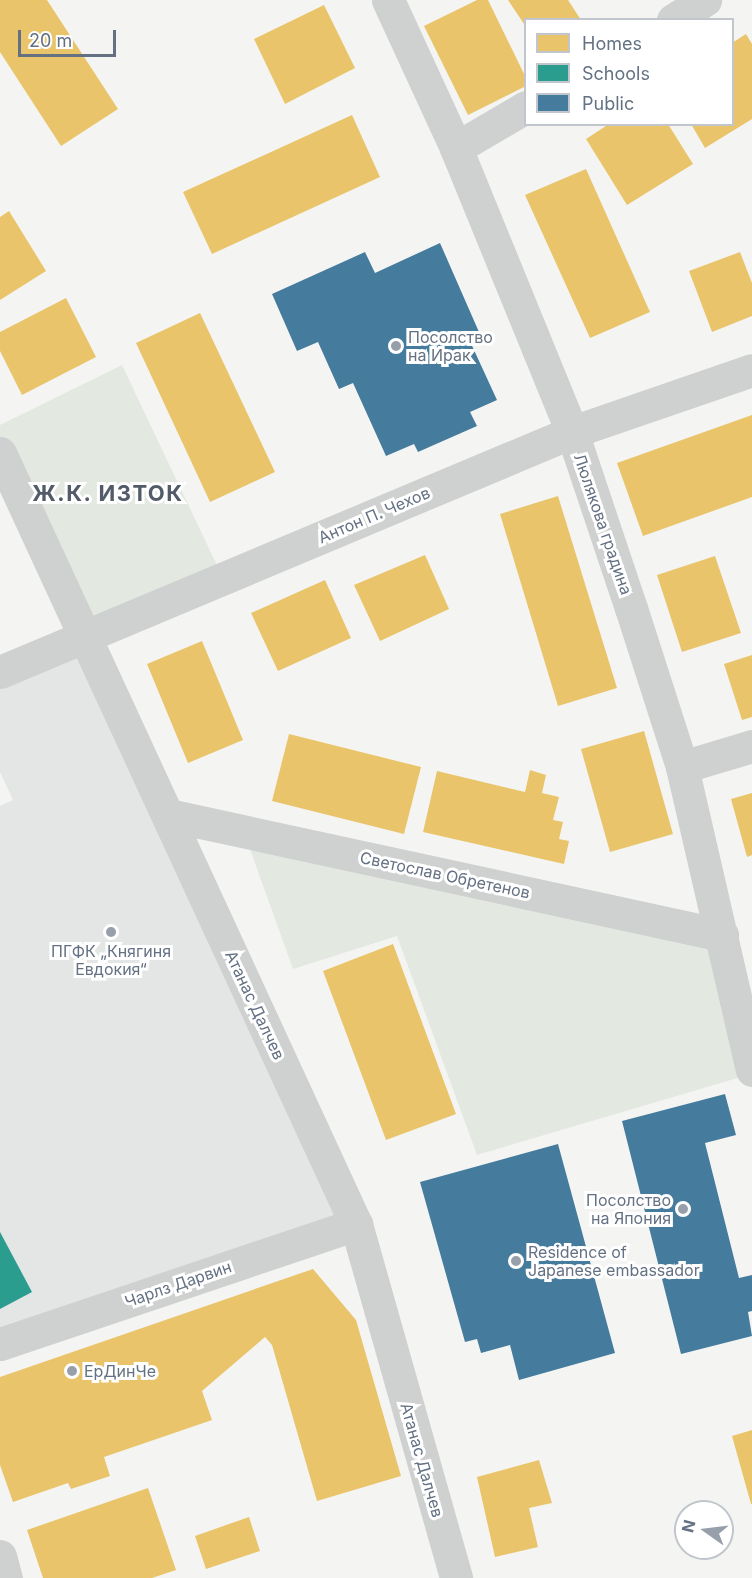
<!DOCTYPE html>
<meta charset="utf-8">
<style>
body{margin:0}
#map{position:relative;width:752px;height:1578px;overflow:hidden;background:#f4f5f3;font-family:Inter,sans-serif}
div>[style]{position:absolute}
[style*='--x']{left:calc(var(--x)*1px);top:calc(var(--y)*1px);width:calc(var(--w)*1px);rotate:calc(var(--a)*1deg)}
.built>*{inset:0;background:#e4e6e5}
.green>*{inset:0;background:#e3e8e1}
.homes>*{inset:0;background:#e9c46a}
.schools>*{inset:0;background:#2a9d8f}
.public>*{inset:0;background:#457b9d}
.minor>*{height:33px;margin:-16.5px;padding:0 16.5px;transform-origin:16.5px;border-radius:16.5px;background:#cfd0d0}
.dots>*{width:16px;height:16px;translate:-50% -50%;box-sizing:border-box;border:3px solid #fff;border-radius:50%}
span{translate:-50% -50%;white-space:nowrap;text-align:center;line-height:1.15;-webkit-text-stroke:6px #fff;paint-order:stroke}
.poi-label{font-size:16px;color:#647183}
.left{translate:0 -50%;text-align:left}
.right{translate:-100% -50%;text-align:right}
.street-label{font-size:16px;color:#647183}
.district-label{font-size:22px;color:#525b68;font-weight:700;letter-spacing:1.5px}
.legend{position:absolute;left:524px;top:18px;width:210px;height:108px;box-sizing:border-box;background:#fff;border:2px solid #c1c6cd;margin:0;padding:8px 10px;list-style:none;font-size:18px;color:#647183}
.legend li{display:flex;align-items:center;gap:12px;height:30px}
.legend b{width:30px;border:2px solid #c1c6cd}
.north{position:absolute;left:674px;top:1500px;width:60px;height:60px;box-sizing:border-box;background:#fff;border:2px solid #c1c6cd;border-radius:50%;rotate:284deg;font-size:16px;font-weight:700;line-height:24px;text-align:center;color:#647183}
.north::after{content:'';display:block;margin:auto;width:21px;height:27px;background:#969faa;clip-path:polygon(50% 0,100% 100%,50% 72%,0 100%)}
.scale{position:absolute;left:18px;top:30px;width:98px;height:27px;box-sizing:border-box;border:3px solid #647183;border-top:0;padding-left:8px;font-size:18px;line-height:21px;white-space:nowrap;color:#647183;-webkit-text-stroke:4px #fff;paint-order:stroke}
</style>
<div id="map">
<div class="built">
<div style="clip-path:polygon(86px 636px,356px 1224px,0 1344px,0 806px,13px 800px,0 772px,0 672px)"></div>
</div>
<div class="green">
<div style="clip-path:polygon(122px 365px,223px 578px,86px 636px,0 453px,0 425px)"></div>
<div style="clip-path:polygon(247px 841px,711px 945px,741px 1077px,477px 1155px,397px 936px,293px 969px)"></div>
</div>
<div class="homes">
<div style="clip-path:polygon(0 0,47px 0,118px 109px,61px 146px,0 52px)"></div>
<div style="clip-path:polygon(477px 0,488px 0,526px 78px,526px 86px,468px 115px,424px 26px)"></div>
<div style="clip-path:polygon(508px 0,568px 0,581px 20px,526px 20px,526px 27px)"></div>
<div style="clip-path:polygon(324px 5px,355px 68px,285px 104px,254px 39px)"></div>
<div style="clip-path:polygon(746px 34px,752px 44px,752px 119px,705px 148px,691px 124px,732px 124px,732px 43px)"></div>
<div style="clip-path:polygon(352px 115px,380px 177px,212px 254px,183px 192px)"></div>
<div style="clip-path:polygon(609px 124px,668px 124px,693px 164px,627px 205px,586px 139px)"></div>
<div style="clip-path:polygon(586px 169px,650px 312px,590px 338px,525px 195px)"></div>
<div style="clip-path:polygon(9px 211px,46px 271px,0 300px,0 217px)"></div>
<div style="clip-path:polygon(740px 252px,752px 283px,752px 316px,712px 332px,689px 271px)"></div>
<div style="clip-path:polygon(66px 298px,96px 357px,22px 395px,0 351px,0 332px)"></div>
<div style="clip-path:polygon(200px 313px,275px 472px,210px 502px,136px 343px)"></div>
<div style="clip-path:polygon(752px 415px,752px 497px,643px 536px,617px 463px)"></div>
<div style="clip-path:polygon(558px 496px,617px 688px,558px 706px,500px 514px)"></div>
<div style="clip-path:polygon(425px 555px,449px 609px,380px 641px,354px 585px)"></div>
<div style="clip-path:polygon(715px 556px,741px 633px,682px 652px,657px 575px)"></div>
<div style="clip-path:polygon(325px 580px,351px 638px,278px 671px,251px 613px)"></div>
<div style="clip-path:polygon(202px 641px,243px 740px,188px 763px,147px 664px)"></div>
<div style="clip-path:polygon(752px 655px,752px 717px,742px 720px,724px 664px)"></div>
<div style="clip-path:polygon(644px 731px,673px 834px,610px 852px,581px 749px)"></div>
<div style="clip-path:polygon(289px 734px,421px 767px,404px 834px,272px 801px)"></div>
<div style="clip-path:polygon(530px 770px,546px 775px,542px 793px,559px 797px,553px 820px,563px 822px,559px 839px,569px 841px,564px 864px,423px 832px,437px 771px,525px 792px)"></div>
<div style="clip-path:polygon(752px 793px,752px 855px,747px 857px,731px 799px)"></div>
<div style="clip-path:polygon(393px 944px,456px 1114px,386px 1140px,323px 971px)"></div>
<div style="clip-path:polygon(313px 1269px,356px 1320px,401px 1476px,317px 1501px,272px 1345px,265px 1337px,202px 1391px,212px 1420px,104px 1457px,110px 1476px,71px 1489px,68px 1483px,13px 1502px,0 1465px,0 1377px)"></div>
<div style="clip-path:polygon(752px 1430px,752px 1504px,751px 1504px,732px 1436px)"></div>
<div style="clip-path:polygon(539px 1460px,552px 1503px,529px 1508px,538px 1547px,495px 1557px,477px 1477px)"></div>
<div style="clip-path:polygon(148px 1488px,176px 1570px,152px 1578px,43px 1578px,27px 1530px)"></div>
<div style="clip-path:polygon(249px 1517px,260px 1551px,206px 1569px,195px 1536px)"></div>
</div>
<div class="schools">
<div style="clip-path:polygon(0 1232px,32px 1292px,0 1309px)"></div>
</div>
<div class="public">
<div style="clip-path:polygon(440px 243px,479px 332px,468px 337px,497px 400px,470px 412px,477px 426px,418px 452px,414px 444px,386px 456px,353px 383px,339px 389px,318px 342px,297px 351px,272px 294px,365px 252px,375px 273px)"></div>
<div style="clip-path:polygon(725px 1094px,736px 1135px,705px 1143px,739px 1278px,752px 1275px,752px 1311px,748px 1312px,752px 1336px,681px 1354px,622px 1121px)"></div>
<div style="clip-path:polygon(558px 1144px,615px 1353px,519px 1380px,510px 1345px,481px 1353px,477px 1339px,465px 1342px,420px 1182px)"></div>
</div>
<div class="minor">
<div style="--x:388;--y:0;--w:163;--a:65.3"></div>
<div style="--x:456;--y:148;--w:307;--a:67.8"></div>
<div style="--x:572;--y:432;--w:186;--a:71.5"></div>
<div style="--x:631;--y:608;--w:167;--a:72.2"></div>
<div style="--x:682;--y:767;--w:311;--a:77"></div>
<div style="--x:673;--y:20;--w:38;--a:-32"></div>
<div style="--x:456;--y:148;--w:81;--a:-30.4"></div>
<div style="--x:0;--y:453;--w:849;--a:65.22"></div>
<div style="--x:356;--y:1224;--w:368;--a:74.2"></div>
<div style="--x:0;--y:672;--w:620;--a:-22.76"></div>
<div style="--x:572;--y:432;--w:190;--a:-19"></div>
<div style="--x:682;--y:767;--w:73;--a:-16.7"></div>
<div style="--x:168;--y:815;--w:567;--a:12.22"></div>
<div style="--x:0;--y:1344;--w:376;--a:-18.6"></div>
<div style="--x:0;--y:1556;--w:23;--a:75"></div>
</div>
<div class="dots">
<div style="left:396px;top:346px;background:#969faa"></div>
<div style="left:111px;top:932px;background:#969faa"></div>
<div style="left:683px;top:1209px;background:#969faa"></div>
<div style="left:516px;top:1261px;background:#969faa"></div>
<div style="left:72px;top:1371px;background:#969faa"></div>
</div>
<div class="poi-label">
<span class="left" style="left:408px;top:346px">Посолство<br>на Ирак</span>
<span style="left:111px;top:960px">ПГФК „Княгиня<br>Евдокия“</span>
<span class="right" style="left:671px;top:1209px">Посолство<br>на Япония</span>
<span class="left" style="left:528px;top:1261px">Residence of<br>Japanese embassador</span>
<span class="left" style="left:84px;top:1371px">ЕрДинЧе</span>
</div>
<div class="street-label">
<span style="left:374px;top:515px;rotate:-23deg">Антон П. Чехов</span>
<span style="left:603px;top:524px;rotate:71deg">Люлякова градина</span>
<span style="left:445px;top:875px;rotate:12deg">Светослав Обретенов</span>
<span style="left:255px;top:1005px;rotate:65deg">Атанас Далчев</span>
<span style="left:178px;top:1284px;rotate:-19deg">Чарлз Дарвин</span>
<span style="left:422px;top:1460px;rotate:74deg">Атанас Далчев</span>
</div>
<div class="district-label">
<span style="left:108px;top:494px">Ж.К. ИЗТОК</span>
</div>
<ul class="legend">
<li><b style="height:16px;background:#e9c46a"></b>Homes</li>
<li><b style="height:16px;background:#2a9d8f"></b>Schools</li>
<li><b style="height:16px;background:#457b9d"></b>Public</li>
</ul>
<div class="north">N</div>
<div class="scale">20 m</div>
</div>
